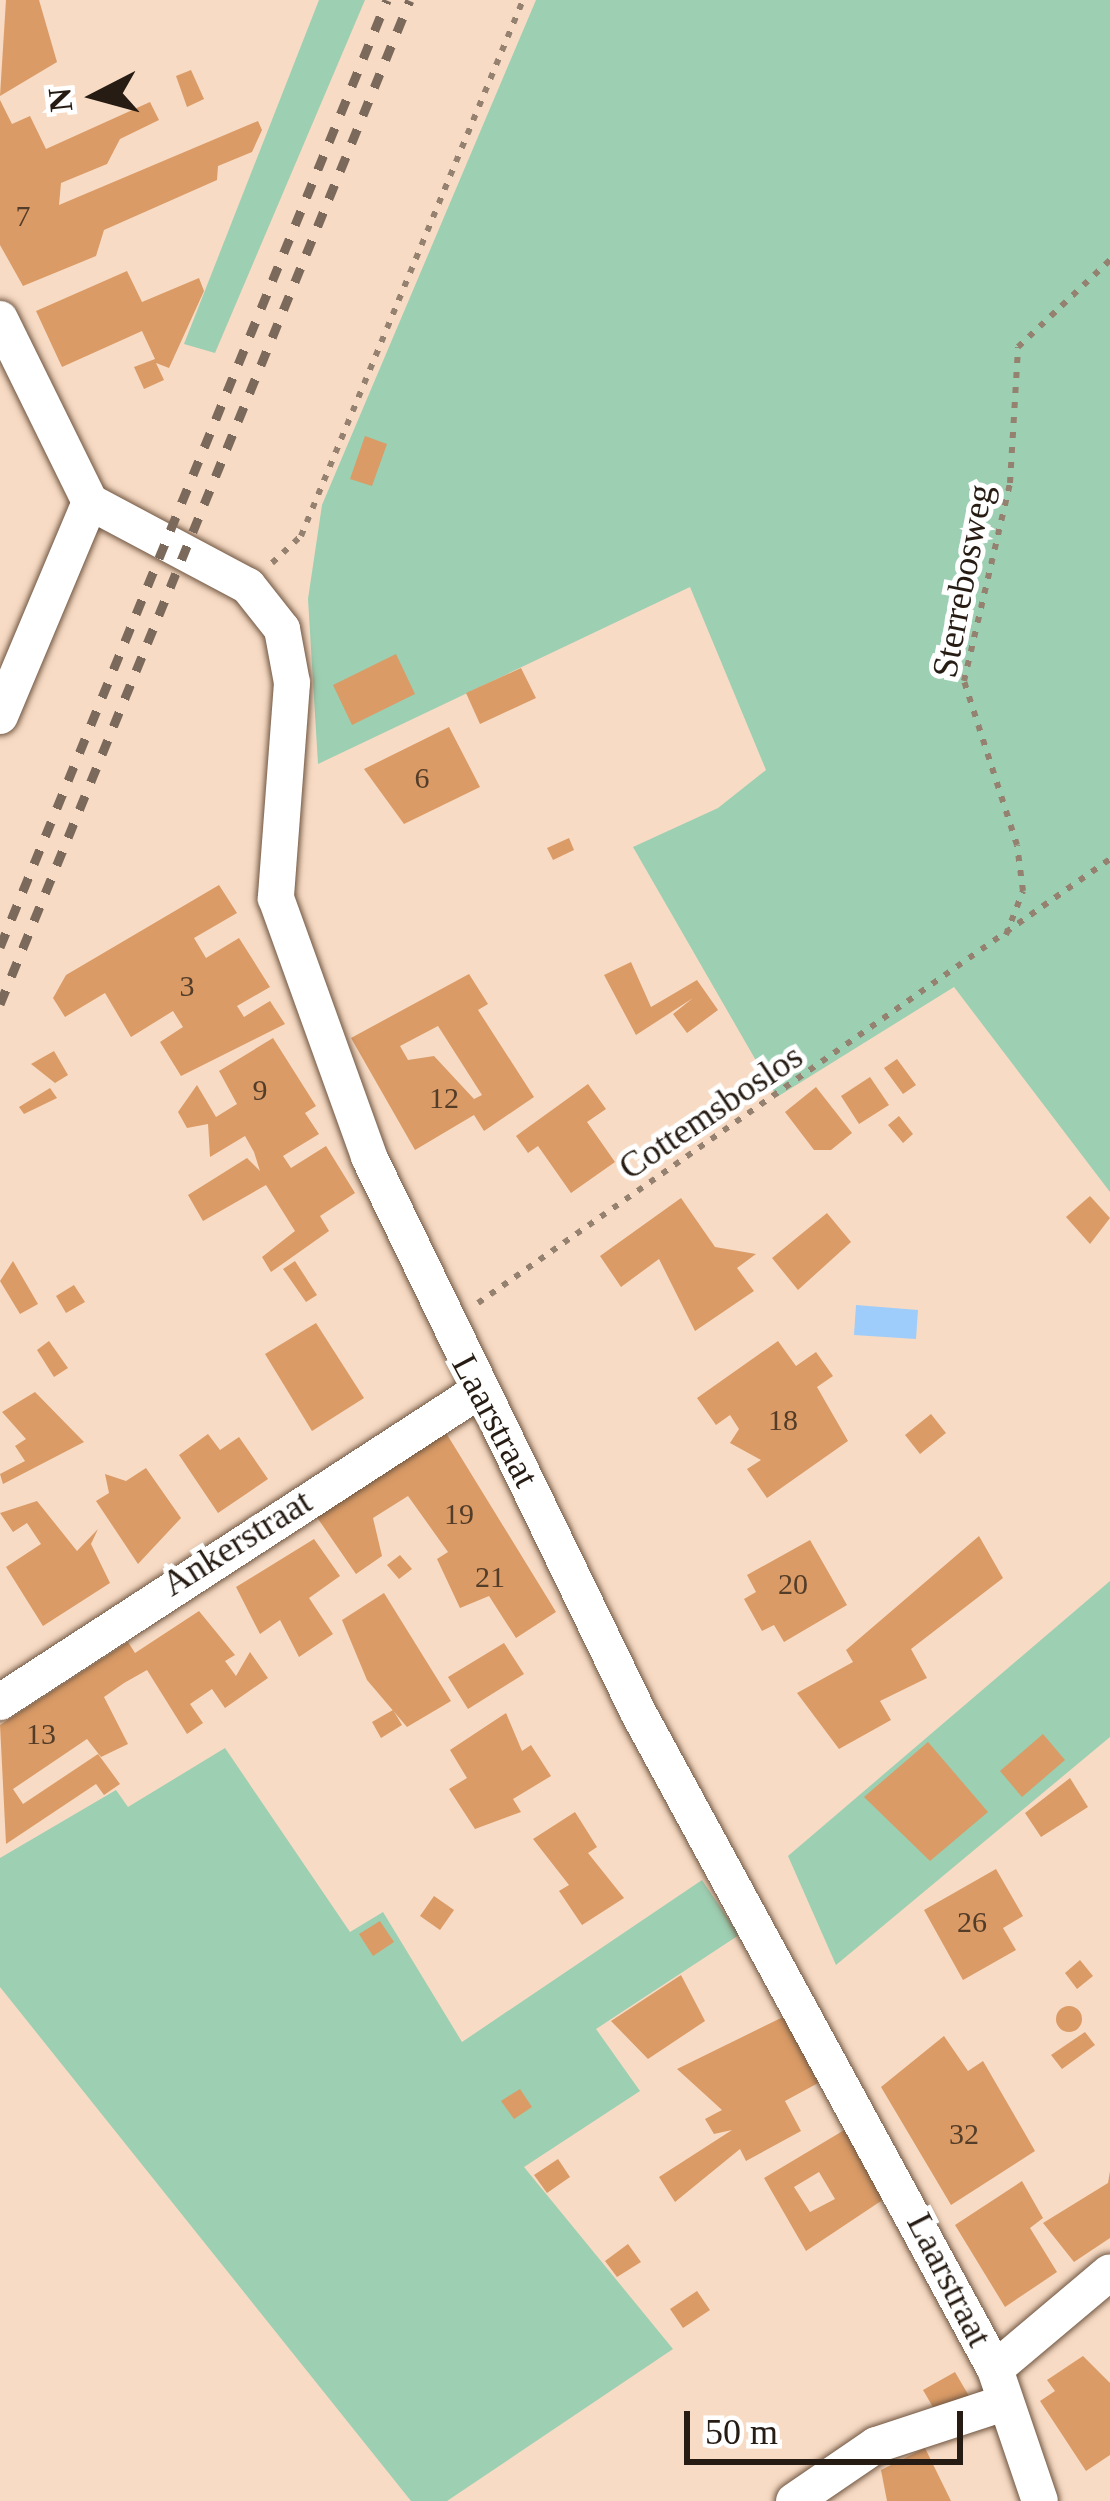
<!DOCTYPE html>
<style>
body{margin:0}
#map{position:relative;width:1110px;height:2501px;overflow:hidden;background:#f8dbc4;font-family:Georgia,serif}
div>[style]{position:absolute}
[style*='--x']{left:calc(var(--x)*1px);top:calc(var(--y)*1px);width:calc(var(--w)*1px);rotate:calc(var(--a)*1deg)}
.green>*{inset:0;background:#9dcfb2}
.water>*{inset:0;background:#9ecdfb}
.building>*{inset:0;background:#da9b66}
.round{border-radius:50%}
.path>*{height:6px;margin-top:-3px;transform-origin:0;background:repeating-linear-gradient(90deg,#958170 0 6px,transparent 0 15px)}
.roads{filter:drop-shadow(0 0 3px #6e5541) drop-shadow(0 0 3px #6e5541)}
.minor>*{height:36px;margin:-18px;padding:0 18px;transform-origin:18px;border-radius:18px;background:#fff}
.rail>*{height:9px;margin-top:-4.5px;transform-origin:0;background:repeating-linear-gradient(90deg,#7b6a5b 0 15px,transparent 0 30px)}
span{translate:-50% -50%;white-space:nowrap;text-align:center;line-height:1.15;-webkit-text-stroke:10px #fff;paint-order:stroke}
.number-label{font-size:30px;color:#533c28}
.number-label span{-webkit-text-stroke-width:0}
.street-label{font-size:36px;color:#261c13}
.north{position:absolute;left:36px;top:36px;width:120px;height:120px;-webkit-text-stroke:9px #fff;paint-order:stroke;rotate:264deg;font-size:33px;font-weight:700;line-height:48px;text-align:center;color:#261c13}
.north::after{content:'';display:block;margin:auto;width:42px;height:54px;background:#261c13;clip-path:polygon(50% 0,100% 100%,50% 72%,0 100%)}
.scale{position:absolute;left:684px;top:2411px;width:279px;height:54px;box-sizing:border-box;border:6px solid #261c13;border-top:0;padding-left:15px;font-size:36px;line-height:42px;white-space:nowrap;color:#261c13;-webkit-text-stroke:9px #fff;paint-order:stroke}
</style>
<div id="map">
<div class="green">
<div style="clip-path:polygon(319px 0,365px 0,215px 353px,184px 344px)"></div>
<div style="clip-path:polygon(536px 0,1110px 0,1110px 1192px,954px 987px,777px 1097px,633px 847px,718px 808px,766px 770px,690px 587px,318px 764px,308px 599px,322px 505px)"></div>
<div style="clip-path:polygon(1110px 1581px,1110px 1737px,836px 1965px,788px 1856px)"></div>
<div style="clip-path:polygon(225px 1748px,350px 1932px,383px 1912px,462px 2042px,702px 1880px,739px 1935px,596px 2029px,640px 2091px,524px 2167px,673px 2349px,447px 2501px,411px 2501px,0 1987px,0 1858px,116px 1790px,128px 1807px)"></div>
</div>
<div class="water">
<div style="clip-path:polygon(856px 1305px,918px 1310px,916px 1339px,854px 1335px)"></div>
</div>
<div class="building">
<div style="clip-path:polygon(6px 0,39px 0,57px 62px,0 96px)"></div>
<div style="clip-path:polygon(191px 70px,204px 99px,187px 107px,176px 76px)"></div>
<div style="clip-path:polygon(0 100px,12px 124px,30px 116px,46px 149px,150px 102px,159px 120px,120px 139px,107px 164px,61px 183px,59px 205px,258px 121px,262px 130px,252px 152px,218px 166px,217px 180px,104px 230px,96px 256px,23px 286px,0 245px)"></div>
<div style="clip-path:polygon(127px 271px,142px 302px,199px 278px,204px 291px,169px 368px,156px 363px,164px 380px,144px 389px,134px 367px,155px 359px,142px 331px,62px 367px,36px 311px)"></div>
<div style="clip-path:polygon(365px 436px,387px 444px,372px 486px,350px 479px)"></div>
<div style="clip-path:polygon(396px 654px,415px 694px,352px 725px,333px 685px)"></div>
<div style="clip-path:polygon(521px 668px,536px 698px,480px 724px,466px 693px)"></div>
<div style="clip-path:polygon(449px 727px,480px 787px,404px 824px,364px 769px)"></div>
<div style="clip-path:polygon(569px 838px,574px 850px,553px 860px,547px 848px)"></div>
<div style="clip-path:polygon(219px 885px,237px 913px,194px 938px,206px 958px,239px 938px,270px 987px,237px 1006px,244px 1017px,270px 1001px,285px 1024px,181px 1076px,160px 1042px,183px 1027px,173px 1011px,131px 1037px,105px 993px,65px 1017px,53px 998px,66px 975px)"></div>
<div style="clip-path:polygon(631px 962px,651px 1007px,697px 980px,718px 1010px,687px 1033px,673px 1014px,693px 998px,636px 1035px,604px 975px)"></div>
<div style="clip-path:polygon(evenodd,469px 974px,488px 1004px,478px 1010px,534px 1097px,484px 1131px,474px 1115px,415px 1150px,351px 1038px,469px 974px,438px 1026px,482px 1095px,474px 1099px,434px 1056px,408px 1060px,400px 1046px,438px 1026px)"></div>
<div style="clip-path:polygon(273px 1038px,316px 1106px,305px 1113px,319px 1134px,283px 1156px,291px 1168px,326px 1146px,355px 1193px,320px 1216px,329px 1231px,271px 1272px,262px 1257px,295px 1231px,266px 1185px,203px 1221px,188px 1195px,247px 1158px,260px 1171px,254px 1152px,245px 1136px,210px 1157px,208px 1124px,187px 1128px,178px 1112px,197px 1085px,216px 1117px,237px 1104px,219px 1071px)"></div>
<div style="clip-path:polygon(54px 1051px,68px 1075px,55px 1083px,31px 1064px)"></div>
<div style="clip-path:polygon(897px 1059px,916px 1085px,903px 1094px,884px 1068px)"></div>
<div style="clip-path:polygon(870px 1077px,889px 1105px,859px 1124px,841px 1096px)"></div>
<div style="clip-path:polygon(588px 1084px,606px 1109px,587px 1122px,615px 1162px,571px 1193px,538px 1146px,528px 1153px,516px 1136px)"></div>
<div style="clip-path:polygon(816px 1087px,852px 1133px,831px 1150px,814px 1150px,785px 1112px)"></div>
<div style="clip-path:polygon(50px 1088px,57px 1098px,24px 1114px,19px 1107px)"></div>
<div style="clip-path:polygon(899px 1116px,913px 1134px,903px 1143px,888px 1125px)"></div>
<div style="clip-path:polygon(1090px 1196px,1110px 1218px,1090px 1244px,1066px 1217px)"></div>
<div style="clip-path:polygon(681px 1198px,715px 1247px,756px 1254px,737px 1268px,754px 1291px,695px 1331px,659px 1259px,621px 1287px,600px 1256px)"></div>
<div style="clip-path:polygon(827px 1213px,851px 1242px,798px 1290px,772px 1258px)"></div>
<div style="clip-path:polygon(13px 1261px,38px 1304px,20px 1314px,0 1281px)"></div>
<div style="clip-path:polygon(295px 1261px,317px 1295px,306px 1302px,283px 1269px)"></div>
<div style="clip-path:polygon(74px 1285px,85px 1302px,66px 1313px,56px 1296px)"></div>
<div style="clip-path:polygon(316px 1323px,364px 1398px,312px 1431px,265px 1354px)"></div>
<div style="clip-path:polygon(49px 1341px,68px 1368px,54px 1377px,37px 1350px)"></div>
<div style="clip-path:polygon(778px 1341px,796px 1366px,816px 1352px,833px 1376px,817px 1387px,848px 1441px,767px 1498px,747px 1469px,761px 1460px,730px 1443px,739px 1429px,730px 1415px,716px 1425px,697px 1398px)"></div>
<div style="clip-path:polygon(35px 1392px,84px 1442px,3px 1484px,0 1474px,25px 1461px,15px 1446px,26px 1439px,2px 1412px)"></div>
<div style="clip-path:polygon(931px 1414px,946px 1433px,920px 1454px,905px 1435px)"></div>
<div style="clip-path:polygon(443px 1428px,556px 1612px,516px 1638px,489px 1596px,460px 1608px,437px 1559px,448px 1552px,408px 1496px,373px 1518px,382px 1556px,356px 1574px,314px 1513px)"></div>
<div style="clip-path:polygon(208px 1434px,220px 1450px,239px 1437px,268px 1479px,218px 1513px,179px 1455px)"></div>
<div style="clip-path:polygon(146px 1468px,181px 1518px,138px 1564px,96px 1501px,109px 1493px,105px 1474px,126px 1481px)"></div>
<div style="clip-path:polygon(37px 1501px,77px 1551px,98px 1529px,91px 1544px,110px 1583px,43px 1626px,6px 1567px,41px 1544px,27px 1523px,13px 1532px,0 1513px)"></div>
<div style="clip-path:polygon(979px 1536px,1003px 1578px,911px 1649px,927px 1678px,880px 1701px,891px 1720px,839px 1749px,797px 1693px,853px 1662px,846px 1650px)"></div>
<div style="clip-path:polygon(314px 1539px,340px 1576px,309px 1598px,333px 1634px,299px 1657px,280px 1620px,260px 1634px,236px 1587px)"></div>
<div style="clip-path:polygon(810px 1540px,847px 1605px,784px 1642px,774px 1625px,762px 1631px,744px 1599px,756px 1592px,747px 1575px)"></div>
<div style="clip-path:polygon(400px 1555px,412px 1569px,399px 1579px,387px 1565px)"></div>
<div style="clip-path:polygon(384px 1593px,451px 1701px,407px 1727px,367px 1680px,342px 1620px)"></div>
<div style="clip-path:polygon(199px 1611px,235px 1655px,225px 1661px,236px 1676px,250px 1652px,268px 1678px,225px 1708px,212px 1689px,190px 1704px,203px 1723px,187px 1734px,147px 1670px,124px 1683px,104px 1697px,128px 1744px,101px 1757px,87px 1739px,13px 1789px,23px 1804px,98px 1754px,120px 1784px,104px 1795px,96px 1784px,6px 1844px,0 1725px,128px 1642px,135px 1653px)"></div>
<div style="clip-path:polygon(504px 1643px,524px 1674px,468px 1709px,448px 1677px)"></div>
<div style="clip-path:polygon(393px 1710px,402px 1725px,381px 1738px,372px 1722px)"></div>
<div style="clip-path:polygon(506px 1713px,522px 1751px,531px 1745px,551px 1776px,513px 1799px,521px 1812px,475px 1829px,449px 1789px,467px 1778px,450px 1750px)"></div>
<div style="clip-path:polygon(1043px 1734px,1065px 1760px,1022px 1797px,1000px 1771px)"></div>
<div style="clip-path:polygon(928px 1742px,988px 1812px,930px 1861px,864px 1797px)"></div>
<div style="clip-path:polygon(1070px 1778px,1088px 1807px,1041px 1837px,1025px 1813px)"></div>
<div style="clip-path:polygon(575px 1812px,597px 1847px,588px 1853px,624px 1898px,582px 1925px,559px 1891px,569px 1885px,533px 1839px)"></div>
<div style="clip-path:polygon(996px 1869px,1023px 1916px,1003px 1928px,1016px 1950px,963px 1980px,924px 1910px)"></div>
<div style="clip-path:polygon(434px 1896px,454px 1910px,440px 1930px,420px 1916px)"></div>
<div style="clip-path:polygon(380px 1921px,394px 1942px,373px 1956px,359px 1934px)"></div>
<div style="clip-path:polygon(1080px 1960px,1093px 1976px,1077px 1989px,1065px 1973px)"></div>
<div style="clip-path:polygon(681px 1975px,705px 2021px,648px 2059px,611px 2021px)"></div>
<div class="round" style="left:1056px;top:2006px;width:26px;height:26px"></div>
<div style="clip-path:polygon(783px 2017px,820px 2082px,785px 2101px,801px 2131px,746px 2161px,740px 2149px,675px 2202px,659px 2177px,732px 2130px,714px 2134px,705px 2119px,722px 2110px,677px 2069px)"></div>
<div style="clip-path:polygon(1085px 2032px,1095px 2045px,1062px 2069px,1051px 2055px)"></div>
<div style="clip-path:polygon(944px 2036px,968px 2071px,983px 2061px,1035px 2151px,951px 2205px,881px 2087px)"></div>
<div style="clip-path:polygon(520px 2089px,532px 2107px,514px 2119px,501px 2101px)"></div>
<div style="clip-path:polygon(evenodd,846px 2129px,887px 2197px,806px 2251px,764px 2178px,846px 2129px,819px 2172px,835px 2199px,810px 2212px,794px 2187px,819px 2172px)"></div>
<div style="clip-path:polygon(558px 2159px,570px 2177px,547px 2193px,534px 2175px)"></div>
<div style="clip-path:polygon(1110px 2171px,1110px 2238px,1074px 2262px,1043px 2223px,1108px 2183px)"></div>
<div style="clip-path:polygon(1022px 2181px,1043px 2218px,1030px 2228px,1057px 2272px,1005px 2307px,955px 2225px)"></div>
<div style="clip-path:polygon(628px 2244px,641px 2262px,617px 2277px,605px 2261px)"></div>
<div style="clip-path:polygon(697px 2291px,710px 2310px,683px 2328px,670px 2309px)"></div>
<div style="clip-path:polygon(1083px 2356px,1110px 2383px,1110px 2455px,1086px 2471px,1040px 2401px,1055px 2391px,1047px 2380px)"></div>
<div style="clip-path:polygon(955px 2372px,969px 2396px,937px 2414px,923px 2390px)"></div>
<div style="clip-path:polygon(925px 2448px,951px 2501px,887px 2501px,881px 2470px)"></div>
</div>
<div class="path">
<div style="--x:272;--y:563;--w:40;--a:-43"></div>
<div style="--x:301;--y:536;--w:580;--a:-67.5"></div>
<div style="--x:1006;--y:935;--w:47;--a:-68.9"></div>
<div style="--x:1023;--y:891;--w:46;--a:-97.4"></div>
<div style="--x:1017;--y:845;--w:172;--a:-107.9"></div>
<div style="--x:964;--y:681;--w:203;--a:-76.9"></div>
<div style="--x:1010;--y:483;--w:136;--a:-86.6"></div>
<div style="--x:1018;--y:347;--w:127;--a:-43.4"></div>
<div style="--x:478;--y:1303;--w:772;--a:-35.09"></div>
</div>
<div class="roads">
<div class="minor">
<div style="--x:0;--y:319;--w:204;--a:63.8"></div>
<div style="--x:90;--y:502;--w:179;--a:28"></div>
<div style="--x:248;--y:586;--w:55;--a:51.7"></div>
<div style="--x:282;--y:629;--w:55;--a:79.5"></div>
<div style="--x:292;--y:683;--w:216;--a:94.3"></div>
<div style="--x:276;--y:898;--w:275;--a:70.2"></div>
<div style="--x:369;--y:1157;--w:619;--a:64.14"></div>
<div style="--x:639;--y:1714;--w:745;--a:61.48"></div>
<div style="--x:995;--y:2369;--w:139;--a:71.2"></div>
<div style="--x:0;--y:716;--w:232;--a:-67.2"></div>
<div style="--x:0;--y:1702;--w:569;--a:-33.02"></div>
<div style="--x:995;--y:2369;--w:150;--a:-40.1"></div>
<div style="--x:794;--y:2501;--w:99;--a:-34.3"></div>
<div style="--x:876;--y:2445;--w:135;--a:-18.2"></div>
</div>
</div>
<div class="rail">
<div style="--x:0;--y:947;--w:1023;--a:-67.77"></div>
<div style="--x:0;--y:1004;--w:1084;--a:-67.79"></div>
</div>
<div class="number-label">
<span style="left:23px;top:216px">7</span>
<span style="left:422px;top:778px">6</span>
<span style="left:187px;top:986px">3</span>
<span style="left:260px;top:1090px">9</span>
<span style="left:444px;top:1098px">12</span>
<span style="left:783px;top:1420px">18</span>
<span style="left:459px;top:1514px">19</span>
<span style="left:490px;top:1577px">21</span>
<span style="left:793px;top:1584px">20</span>
<span style="left:41px;top:1734px">13</span>
<span style="left:972px;top:1922px">26</span>
<span style="left:964px;top:2134px">32</span>
</div>
<div class="street-label">
<span style="left:963px;top:581px;rotate:-79deg">Sterrebosweg</span>
<span style="left:711px;top:1112px;rotate:-34deg">Cottemsboslos</span>
<span style="left:495px;top:1421px;rotate:62deg">Laarstraat</span>
<span style="left:237px;top:1543px;rotate:-32deg">Ankerstraat</span>
<span style="left:949px;top:2280px;rotate:63deg">Laarstraat</span>
</div>
<div class="north">N</div>
<div class="scale">50 m</div>
</div>
